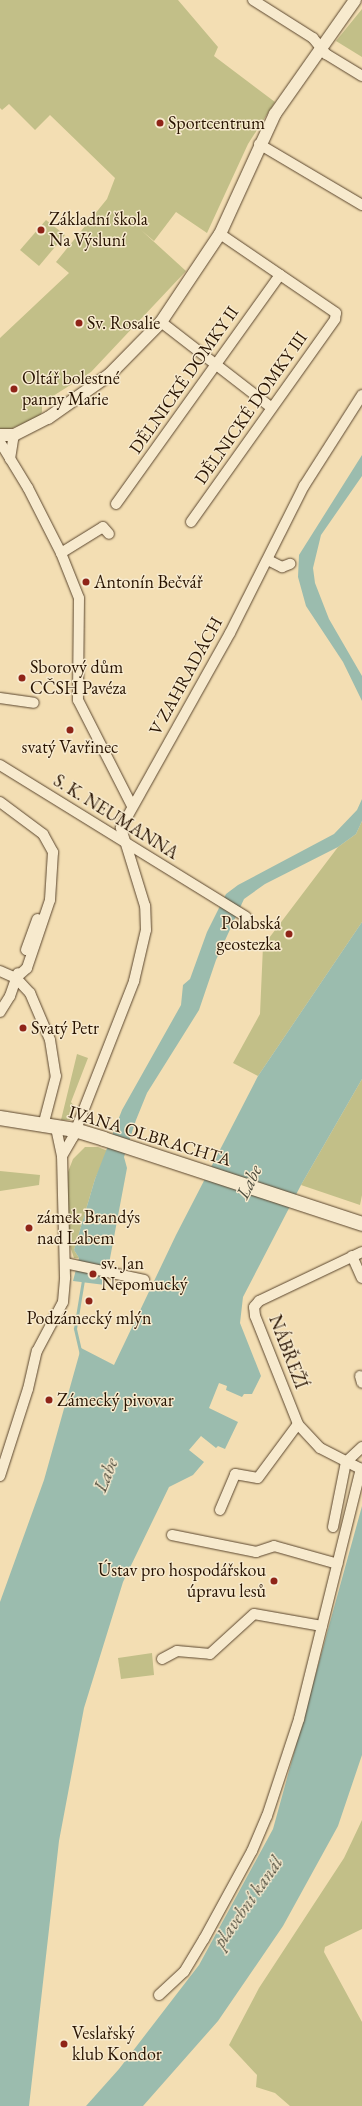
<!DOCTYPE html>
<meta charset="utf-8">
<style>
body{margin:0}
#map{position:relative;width:362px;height:2106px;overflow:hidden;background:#f3deb3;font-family:"EB Garamond",serif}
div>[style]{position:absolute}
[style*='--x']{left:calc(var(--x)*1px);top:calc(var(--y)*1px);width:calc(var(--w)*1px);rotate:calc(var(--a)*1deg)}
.green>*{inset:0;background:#c2bf88}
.water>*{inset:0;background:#9bbcae}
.stream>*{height:2.5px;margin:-1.25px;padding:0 1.25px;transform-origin:1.25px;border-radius:1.25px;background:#9bbcae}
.roads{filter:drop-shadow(0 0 1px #5b462e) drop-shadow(0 0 1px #5b462e)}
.minor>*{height:10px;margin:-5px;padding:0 5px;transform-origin:5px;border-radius:5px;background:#f7eace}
.tertiary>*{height:12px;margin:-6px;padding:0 6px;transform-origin:6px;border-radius:6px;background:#f7eace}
.secondary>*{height:14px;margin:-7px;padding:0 7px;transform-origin:7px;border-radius:7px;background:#f7eace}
.dots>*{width:11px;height:11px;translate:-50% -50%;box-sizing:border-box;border:2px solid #f7eace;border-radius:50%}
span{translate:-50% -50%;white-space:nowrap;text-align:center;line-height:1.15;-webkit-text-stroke:3px #f7eace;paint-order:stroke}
.poi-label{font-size:18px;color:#281301}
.left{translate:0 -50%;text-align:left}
.right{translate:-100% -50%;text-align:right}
.street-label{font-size:18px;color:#281301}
.water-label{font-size:19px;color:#504e3e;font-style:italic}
</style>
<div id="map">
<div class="green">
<div style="clip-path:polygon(0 0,178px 0,218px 47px,214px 56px,275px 102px,248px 144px,207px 233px,176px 212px,154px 241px,141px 230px,186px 271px,91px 372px,42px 403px,42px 412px,40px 416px,6px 431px,0 430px,0 338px,69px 273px,56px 262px,107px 199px,115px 178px,50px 115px,35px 130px,9px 104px,2px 110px,0 108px)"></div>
<div style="clip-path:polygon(362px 9px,362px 57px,336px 41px)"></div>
<div style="clip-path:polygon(46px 220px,65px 235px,39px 266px,20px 250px)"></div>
<div style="clip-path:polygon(362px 821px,362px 922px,258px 1076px,233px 1063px,260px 1014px,263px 946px,338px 847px,356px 834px)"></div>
<div style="clip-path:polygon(77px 1054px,88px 1058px,71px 1102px,75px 1107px,70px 1120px,61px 1120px)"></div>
<div style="clip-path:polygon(362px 1079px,362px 1195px,360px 1205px,301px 1185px)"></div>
<div style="clip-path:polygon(85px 1147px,98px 1147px,108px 1151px,95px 1179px,74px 1250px,79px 1258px,74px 1258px,68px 1240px,68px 1172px,73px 1159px)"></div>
<div style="clip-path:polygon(0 1171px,40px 1175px,39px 1185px,0 1191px)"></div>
<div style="clip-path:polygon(152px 1653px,154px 1675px,121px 1679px,118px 1658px)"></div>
<div style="clip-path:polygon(362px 1820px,362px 1929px,325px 1947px,324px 1952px,362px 2022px,362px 2106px,290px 2106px,275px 2093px,256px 2087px,257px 2075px,229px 2045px,259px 1988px,344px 1858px)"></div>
</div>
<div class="water">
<div style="clip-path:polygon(362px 455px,362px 476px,321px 535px,313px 568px,315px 583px,329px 619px,362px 676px,362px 701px,343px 662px,306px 606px,298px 577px,299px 555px)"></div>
<div style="clip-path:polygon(362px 799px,362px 821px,356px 834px,338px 847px,265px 884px,244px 899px,216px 960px,199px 1010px,147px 1093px,136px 1120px,124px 1157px,127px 1168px,105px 1285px,73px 1281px,79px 1258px,74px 1250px,95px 1179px,122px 1110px,181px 1005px,183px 985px,190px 979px,207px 932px,226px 894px,238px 885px,334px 834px,357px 810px)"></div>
<div style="clip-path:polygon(362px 922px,362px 1079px,301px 1185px,243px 1297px,240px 1323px,261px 1376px,252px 1394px,244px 1394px,242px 1397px,226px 1390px,227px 1386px,219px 1383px,209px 1408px,238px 1422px,225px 1449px,218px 1446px,216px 1448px,201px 1436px,189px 1450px,204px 1462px,193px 1475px,169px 1487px,123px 1582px,84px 1708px,59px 1841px,29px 2106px,0 2106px,0 1602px,44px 1480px,81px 1348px,114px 1365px,176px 1235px,258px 1076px)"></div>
<div style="clip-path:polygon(362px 1506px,362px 1755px,338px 1826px,283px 1926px,218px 2021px,143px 2106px,86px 2106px,119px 2069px,199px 1965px,273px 1829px)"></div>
</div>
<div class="stream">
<div style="--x:81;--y:1355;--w:27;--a:-103"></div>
<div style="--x:75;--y:1329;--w:50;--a:-80.7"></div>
</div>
<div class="roads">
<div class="minor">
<div style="--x:253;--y:0;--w:71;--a:32.3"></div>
<div style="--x:313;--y:38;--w:21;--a:51"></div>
<div style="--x:326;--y:54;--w:42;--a:31.4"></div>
<div style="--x:259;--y:144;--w:120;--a:30.6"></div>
<div style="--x:161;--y:322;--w:140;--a:37.8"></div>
<div style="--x:0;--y:442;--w:54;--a:58.7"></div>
<div style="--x:28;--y:488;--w:73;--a:63.1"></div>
<div style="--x:61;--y:553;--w:48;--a:68.2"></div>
<div style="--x:79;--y:598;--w:102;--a:90.6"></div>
<div style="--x:78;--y:700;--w:119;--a:63"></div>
<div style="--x:10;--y:459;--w:24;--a:-81"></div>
<div style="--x:116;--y:504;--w:282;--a:-54.4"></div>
<div style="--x:191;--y:522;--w:249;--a:-54.6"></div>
<div style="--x:335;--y:319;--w:6;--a:-81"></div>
<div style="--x:336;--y:313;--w:140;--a:-145.7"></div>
<div style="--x:61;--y:553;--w:49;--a:-31.8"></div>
<div style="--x:103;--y:527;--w:9;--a:49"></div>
<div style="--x:268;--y:560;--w:16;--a:27"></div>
<div style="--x:282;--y:567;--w:9;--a:-21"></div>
<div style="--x:0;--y:698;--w:34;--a:8"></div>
<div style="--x:0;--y:765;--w:289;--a:31.7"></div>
<div style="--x:0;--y:802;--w:54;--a:36.7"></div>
<div style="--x:43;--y:834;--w:21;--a:61"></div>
<div style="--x:53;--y:852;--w:48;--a:93.6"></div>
<div style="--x:50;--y:900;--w:72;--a:108.7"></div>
<div style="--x:27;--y:968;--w:15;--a:138"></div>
<div style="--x:26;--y:950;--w:33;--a:-70"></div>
<div style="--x:0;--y:971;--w:17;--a:24"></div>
<div style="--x:16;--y:978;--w:21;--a:47"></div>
<div style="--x:30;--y:993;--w:51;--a:66.9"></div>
<div style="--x:50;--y:1040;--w:36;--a:81"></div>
<div style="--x:56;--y:1076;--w:52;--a:104.6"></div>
<div style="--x:0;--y:1012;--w:19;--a:-58"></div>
<div style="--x:10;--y:996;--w:24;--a:-71"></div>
<div style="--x:62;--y:1156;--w:22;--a:-60"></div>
<div style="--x:73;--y:1137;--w:168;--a:-68.6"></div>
<div style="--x:134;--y:981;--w:52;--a:-76.8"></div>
<div style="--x:146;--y:930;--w:24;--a:-92"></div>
<div style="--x:145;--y:906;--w:82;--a:-107.1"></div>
<div style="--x:121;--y:828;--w:223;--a:-60.8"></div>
<div style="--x:230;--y:633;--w:165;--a:-63.3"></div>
<div style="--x:304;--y:486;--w:108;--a:-57.5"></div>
<div style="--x:352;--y:1256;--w:24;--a:66"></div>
<div style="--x:65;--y:1263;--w:81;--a:12.1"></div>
<div style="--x:360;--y:1376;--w:7;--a:74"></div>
<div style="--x:0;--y:1476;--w:91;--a:-72.2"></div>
<div style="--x:28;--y:1389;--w:39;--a:-77"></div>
<div style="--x:37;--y:1351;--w:55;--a:-62"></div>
<div style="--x:63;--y:1302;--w:25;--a:-85"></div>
<div style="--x:65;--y:1277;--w:121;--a:-91.4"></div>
<div style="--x:62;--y:1156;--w:29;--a:-102"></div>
<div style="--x:220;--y:1510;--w:39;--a:-67"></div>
<div style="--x:235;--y:1474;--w:23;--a:10"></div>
<div style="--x:258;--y:1478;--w:67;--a:-53.5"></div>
<div style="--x:333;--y:1527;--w:66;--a:-78.7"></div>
<div style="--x:346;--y:1462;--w:22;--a:-43"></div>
<div style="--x:172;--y:1535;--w:86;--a:11.4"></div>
<div style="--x:256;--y:1552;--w:19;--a:-18"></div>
<div style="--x:274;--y:1546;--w:66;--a:15.7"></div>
<div style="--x:162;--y:1659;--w:17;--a:-28"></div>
<div style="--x:177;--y:1651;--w:33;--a:5"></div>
<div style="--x:210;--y:1654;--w:59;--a:-42.3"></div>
<div style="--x:254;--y:1614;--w:69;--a:10"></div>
<div style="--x:159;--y:1995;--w:34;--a:-43"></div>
<div style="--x:184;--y:1972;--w:39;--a:-59"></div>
<div style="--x:204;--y:1939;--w:100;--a:-61.4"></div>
<div style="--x:252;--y:1851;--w:38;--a:-67"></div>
<div style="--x:267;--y:1816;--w:102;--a:-71.7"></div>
<div style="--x:299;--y:1719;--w:258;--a:-76.1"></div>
<div style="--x:361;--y:1469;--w:46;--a:-152.9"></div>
<div style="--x:320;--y:1448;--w:33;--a:-133"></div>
<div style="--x:298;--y:1424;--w:116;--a:-111.7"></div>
<div style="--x:255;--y:1316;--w:9;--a:-96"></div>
<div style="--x:254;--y:1307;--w:8;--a:-50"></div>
<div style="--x:259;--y:1301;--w:114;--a:-25.4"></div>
</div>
<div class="tertiary">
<div style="--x:0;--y:435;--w:14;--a:0"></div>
<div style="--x:14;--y:435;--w:38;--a:-27"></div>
<div style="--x:48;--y:418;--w:75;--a:-35.2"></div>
<div style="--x:109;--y:375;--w:74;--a:-45.5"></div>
<div style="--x:161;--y:322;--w:106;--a:-56.2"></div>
<div style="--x:220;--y:234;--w:132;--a:-65.4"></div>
<div style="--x:275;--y:114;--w:139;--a:-54.9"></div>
</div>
<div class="secondary">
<div style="--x:0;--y:1118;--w:76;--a:9.1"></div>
<div style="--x:75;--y:1130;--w:30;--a:17"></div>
<div style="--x:104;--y:1139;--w:272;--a:18.2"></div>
</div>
</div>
<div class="dots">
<div style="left:160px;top:123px;background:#8f2418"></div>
<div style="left:41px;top:230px;background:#8f2418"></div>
<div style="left:79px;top:323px;background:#8f2418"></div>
<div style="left:14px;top:389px;background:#8f2418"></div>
<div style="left:86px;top:582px;background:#8f2418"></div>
<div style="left:22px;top:678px;background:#8f2418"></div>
<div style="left:70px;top:730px;background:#8f2418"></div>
<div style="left:289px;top:934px;background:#8f2418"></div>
<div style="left:23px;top:1028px;background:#8f2418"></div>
<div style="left:29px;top:1228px;background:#8f2418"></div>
<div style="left:93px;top:1274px;background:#8f2418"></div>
<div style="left:89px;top:1301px;background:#8f2418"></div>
<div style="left:49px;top:1400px;background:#8f2418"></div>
<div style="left:274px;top:1581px;background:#8f2418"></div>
<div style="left:64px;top:2044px;background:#8f2418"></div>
</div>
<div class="poi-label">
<span class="left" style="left:168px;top:123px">Sportcentrum</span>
<span class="left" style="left:49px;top:230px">Základní škola<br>Na Výsluní</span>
<span class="left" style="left:87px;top:323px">Sv. Rosalie</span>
<span class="left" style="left:22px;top:389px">Oltář bolestné<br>panny Marie</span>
<span class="left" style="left:94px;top:582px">Antonín Bečvář</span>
<span class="left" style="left:30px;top:678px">Sborový dům<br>CČSH Pavéza</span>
<span style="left:70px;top:747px">svatý Vavřinec</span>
<span class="right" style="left:281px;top:934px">Polabská<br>geostezka</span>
<span class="left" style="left:31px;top:1028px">Svatý Petr</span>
<span class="left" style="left:37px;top:1228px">zámek Brandýs<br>nad Labem</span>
<span class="left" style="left:101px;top:1274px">sv. Jan<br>Nepomucký</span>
<span style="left:89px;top:1318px">Podzámecký mlýn</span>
<span class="left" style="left:57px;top:1400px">Zámecký pivovar</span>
<span class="right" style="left:266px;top:1581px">Ústav pro hospodářskou<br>úpravu lesů</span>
<span class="left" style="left:72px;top:2044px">Veslařský<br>klub Kondor</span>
</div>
<div class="street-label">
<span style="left:184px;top:380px;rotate:-55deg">DĚLNICKÉ DOMKY II</span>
<span style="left:251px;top:408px;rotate:-55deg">DĚLNICKÉ DOMKY III</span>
<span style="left:186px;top:676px;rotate:-61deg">V ZAHRADÁCH</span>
<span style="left:116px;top:817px;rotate:32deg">S. K. NEUMANNA</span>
<span style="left:150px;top:1136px;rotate:17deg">IVANA OLBRACHTA</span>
<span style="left:288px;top:1352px;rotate:69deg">NÁBŘEŽÍ</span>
</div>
<div class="water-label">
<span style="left:249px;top:1182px;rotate:-64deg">Labe</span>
<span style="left:106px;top:1475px;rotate:-68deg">Labe</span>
<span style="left:248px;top:1902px;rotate:-55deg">plavební kanál</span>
</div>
</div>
